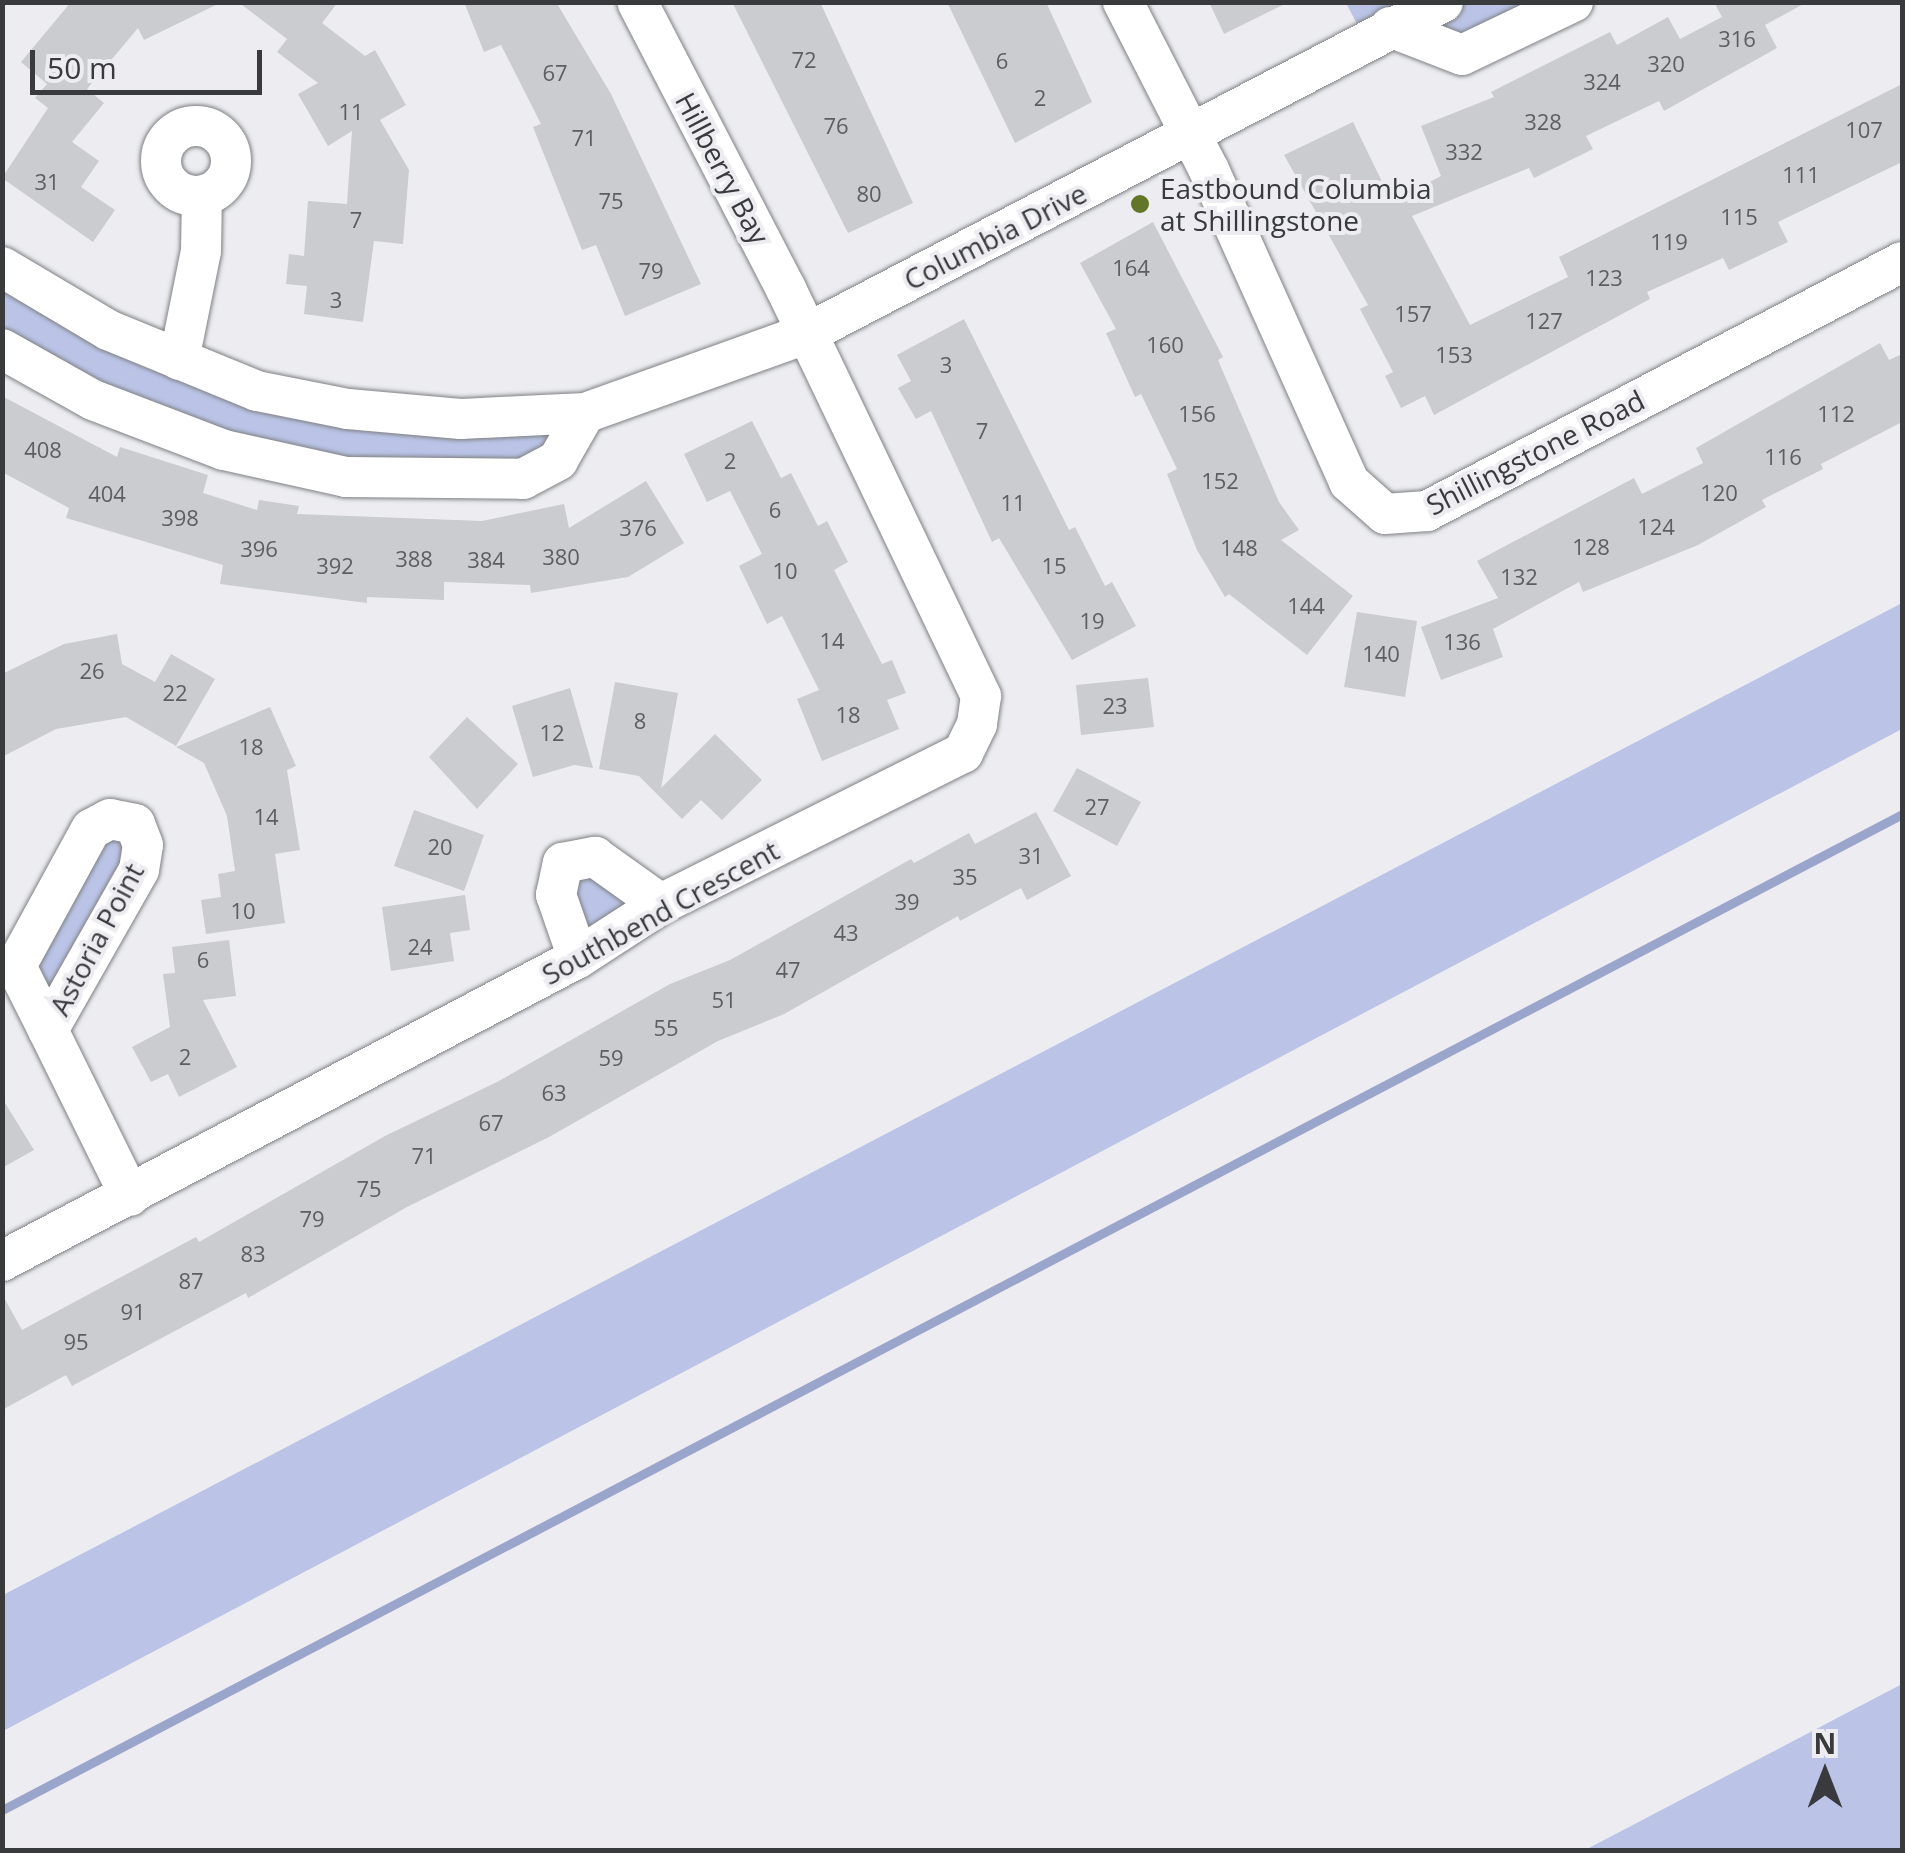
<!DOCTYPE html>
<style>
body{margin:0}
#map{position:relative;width:1905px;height:1853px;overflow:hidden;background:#ededf1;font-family:"Open Sans",sans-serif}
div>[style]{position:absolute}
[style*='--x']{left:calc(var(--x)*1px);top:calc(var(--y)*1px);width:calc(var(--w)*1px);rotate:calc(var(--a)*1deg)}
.green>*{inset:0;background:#bbc4e7}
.stream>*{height:9px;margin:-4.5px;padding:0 4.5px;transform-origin:4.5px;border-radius:4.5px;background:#9aa5cc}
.building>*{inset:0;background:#cbcccf}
.roads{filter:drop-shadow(0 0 2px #7f8083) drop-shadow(0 0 2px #7f8083)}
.minor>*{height:40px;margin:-20px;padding:0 20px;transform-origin:20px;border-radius:20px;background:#fff}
.minor>.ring{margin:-20px;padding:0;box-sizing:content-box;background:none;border:40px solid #fff;border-radius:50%}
.dots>*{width:28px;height:28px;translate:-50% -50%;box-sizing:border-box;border:5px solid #ededf1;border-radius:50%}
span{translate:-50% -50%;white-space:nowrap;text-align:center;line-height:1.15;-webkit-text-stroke:8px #ededf1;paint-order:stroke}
.number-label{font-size:22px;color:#5e5e60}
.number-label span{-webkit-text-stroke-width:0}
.street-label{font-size:28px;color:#393a3b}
.poi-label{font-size:28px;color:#393a3b}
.left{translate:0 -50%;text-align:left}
.frame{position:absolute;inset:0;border:5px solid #393a3b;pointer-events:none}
.north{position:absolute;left:1775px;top:1723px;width:100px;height:100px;-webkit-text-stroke:8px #ededf1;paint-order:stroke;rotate:0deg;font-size:28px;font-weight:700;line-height:40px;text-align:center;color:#393a3b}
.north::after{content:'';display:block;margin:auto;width:35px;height:45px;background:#393a3b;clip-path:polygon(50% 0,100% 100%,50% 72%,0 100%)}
.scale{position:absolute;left:30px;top:50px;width:232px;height:45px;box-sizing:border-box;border:5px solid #393a3b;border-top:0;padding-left:12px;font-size:30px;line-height:35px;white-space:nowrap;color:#393a3b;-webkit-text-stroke:8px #ededf1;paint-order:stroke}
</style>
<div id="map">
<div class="green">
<div style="clip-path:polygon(1346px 3px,1592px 3px,1477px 58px,1367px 43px)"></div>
<div style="clip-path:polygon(2px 267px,257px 391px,585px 413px,558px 460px,346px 477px,3px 349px)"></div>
<div style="clip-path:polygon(1902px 603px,1902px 729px,3px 1731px,3px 1595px)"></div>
<div style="clip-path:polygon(91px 829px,143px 845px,48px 1030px,16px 966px)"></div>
<div style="clip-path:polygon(563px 863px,661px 904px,578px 958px)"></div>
<div style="clip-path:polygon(1902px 1684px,1902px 1850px,1585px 1850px)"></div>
</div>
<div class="stream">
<div style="--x:2;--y:1810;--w:2145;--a:-27.66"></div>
</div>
<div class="building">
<div style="clip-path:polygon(71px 2px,222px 2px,144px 40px,138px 28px,87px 89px,104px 103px,72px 142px,99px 161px,81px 187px,115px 210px,93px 242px,2px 178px,48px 108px,35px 98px,47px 84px,21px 62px)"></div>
<div style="clip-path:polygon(238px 2px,338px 2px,322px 23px,365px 56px,375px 50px,406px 105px,380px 120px,409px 170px,403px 244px,374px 241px,363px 322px,304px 314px,307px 286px,286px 284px,289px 254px,304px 256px,308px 201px,347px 204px,352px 131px,328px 146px,298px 94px,318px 83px,277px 52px,287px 39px)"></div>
<div style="clip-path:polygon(464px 2px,556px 2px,611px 94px,701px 284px,625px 316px,596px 245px,582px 250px,533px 127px,541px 124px,501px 45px,484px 52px)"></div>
<div style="clip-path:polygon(732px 2px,820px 2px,913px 203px,848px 233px)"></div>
<div style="clip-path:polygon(947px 2px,1046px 2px,1092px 102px,1015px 143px)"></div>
<div style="clip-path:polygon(1209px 2px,1289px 2px,1224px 34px)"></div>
<div style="clip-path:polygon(1714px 2px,1807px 2px,1765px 25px,1777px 48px,1664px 111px,1659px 101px,1586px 136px,1593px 149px,1534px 178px,1529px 168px,1412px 216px,1470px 325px,1568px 277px,1559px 257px,1902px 84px,1902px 162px,1778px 222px,1788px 242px,1729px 270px,1723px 258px,1647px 292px,1650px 299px,1434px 415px,1425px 396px,1401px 408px,1385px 376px,1393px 372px,1360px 309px,1368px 305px,1284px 155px,1353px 122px,1392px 202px,1441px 176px,1421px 126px,1494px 97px,1491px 92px,1610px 32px,1617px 45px,1668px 17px,1680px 39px,1722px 17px)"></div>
<div style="clip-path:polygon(1153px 222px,1223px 357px,1218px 360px,1279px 502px,1299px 530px,1281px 540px,1353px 596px,1307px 655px,1229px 594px,1225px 597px,1197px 550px,1167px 474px,1177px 469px,1141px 394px,1135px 397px,1106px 333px,1116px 329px,1080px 263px)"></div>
<div style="clip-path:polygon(964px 319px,1069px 530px,1075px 527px,1105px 586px,1112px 582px,1136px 626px,1072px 660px,999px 538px,992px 542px,931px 411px,916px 419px,898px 388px,911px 381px,897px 355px)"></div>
<div style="clip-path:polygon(1880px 343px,1889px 360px,1902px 354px,1902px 422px,1821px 464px,1823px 469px,1762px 500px,1766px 507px,1698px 545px,1583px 592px,1579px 582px,1493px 629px,1503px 657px,1441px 680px,1421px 627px,1498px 598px,1477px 561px,1634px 478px,1642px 494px,1703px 463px,1696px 448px)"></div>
<div style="clip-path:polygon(2px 396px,117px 457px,120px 447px,208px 475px,203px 493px,257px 510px,259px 500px,299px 506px,297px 514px,482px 521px,564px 504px,569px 528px,646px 481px,684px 543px,628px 577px,531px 593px,530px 585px,444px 582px,444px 600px,367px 597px,367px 603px,220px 584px,223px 565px,66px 518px,69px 508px,2px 472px)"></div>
<div style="clip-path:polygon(752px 421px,781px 478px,791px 473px,818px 526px,827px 521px,848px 562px,834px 570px,882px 664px,892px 660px,906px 693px,887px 700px,899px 729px,822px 761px,797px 699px,819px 690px,782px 616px,767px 624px,739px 566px,762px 554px,730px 491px,707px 502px,684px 454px)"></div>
<div style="clip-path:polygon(1357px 612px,1417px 621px,1405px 697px,1344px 687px)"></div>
<div style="clip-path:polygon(117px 634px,122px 664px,155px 682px,171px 654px,215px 679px,176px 746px,126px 717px,56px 729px,2px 757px,2px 674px,64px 644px)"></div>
<div style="clip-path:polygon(1148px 678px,1154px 727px,1081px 735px,1076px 685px)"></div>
<div style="clip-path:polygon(615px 682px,678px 693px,661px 788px,715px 734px,762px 780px,722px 820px,701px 800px,682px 819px,639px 776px,599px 769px)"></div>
<div style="clip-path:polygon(570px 688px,593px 768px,574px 765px,533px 777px,512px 706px)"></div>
<div style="clip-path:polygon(270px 707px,296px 766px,287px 770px,300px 850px,275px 854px,285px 923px,206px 934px,201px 900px,221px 897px,218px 874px,235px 871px,227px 816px,204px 763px,176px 747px)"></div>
<div style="clip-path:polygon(467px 717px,518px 764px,477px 809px,429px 757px)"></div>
<div style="clip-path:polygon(1077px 768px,1141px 802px,1117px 846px,1053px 811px)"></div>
<div style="clip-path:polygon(414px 810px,484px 835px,464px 891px,394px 866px)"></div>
<div style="clip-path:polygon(1036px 812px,1071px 876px,1027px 900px,1021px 888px,960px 921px,958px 916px,784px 1014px,718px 1041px,549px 1137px,407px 1207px,248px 1298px,246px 1293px,72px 1386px,66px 1375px,2px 1410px,2px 1294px,22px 1330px,196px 1237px,199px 1242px,385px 1136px,497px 1082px,670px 984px,730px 960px,911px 859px,914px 863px,969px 833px,975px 844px)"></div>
<div style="clip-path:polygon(465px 895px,470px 930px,450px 933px,454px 961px,391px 971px,382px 907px)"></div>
<div style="clip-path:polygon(229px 940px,236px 996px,203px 1000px,237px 1067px,179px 1097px,168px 1074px,151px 1082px,132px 1047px,170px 1027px,163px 974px,175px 973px,172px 947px)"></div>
<div style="clip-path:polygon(2px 1098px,34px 1150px,2px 1168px)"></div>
</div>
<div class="roads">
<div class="minor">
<div style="--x:1123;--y:2;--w:189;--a:62.9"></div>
<div style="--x:1209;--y:170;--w:342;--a:65.8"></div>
<div style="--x:1349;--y:482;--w:48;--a:41.6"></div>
<div style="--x:1385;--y:514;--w:42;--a:-4.1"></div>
<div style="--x:1427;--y:511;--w:536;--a:-27.66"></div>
<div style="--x:1390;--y:27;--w:77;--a:21.3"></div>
<div style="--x:1462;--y:55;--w:123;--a:-25.5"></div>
<div class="ring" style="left:161px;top:126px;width:30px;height:30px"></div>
<div style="--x:2;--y:267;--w:123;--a:30.7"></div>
<div style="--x:108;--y:330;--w:161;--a:22.3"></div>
<div style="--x:257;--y:391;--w:93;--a:11.2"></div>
<div style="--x:348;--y:409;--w:113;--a:5.1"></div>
<div style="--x:461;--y:419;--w:124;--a:-2.8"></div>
<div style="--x:585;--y:413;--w:237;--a:-19.7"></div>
<div style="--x:808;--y:333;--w:716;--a:-27.53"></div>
<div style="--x:2;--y:349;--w:104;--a:29.3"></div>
<div style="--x:93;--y:400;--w:140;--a:20.9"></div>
<div style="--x:224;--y:450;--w:125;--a:12.5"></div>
<div style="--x:346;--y:477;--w:177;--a:0.6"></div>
<div style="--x:523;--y:479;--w:40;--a:-28"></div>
<div style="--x:558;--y:460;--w:54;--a:-60.1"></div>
<div style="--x:179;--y:360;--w:111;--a:-78.6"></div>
<div style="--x:201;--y:251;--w:55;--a:-89"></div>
<div style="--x:578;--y:958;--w:67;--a:-109.2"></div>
<div style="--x:556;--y:895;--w:33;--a:-78"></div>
<div style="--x:563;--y:863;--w:33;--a:-11"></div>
<div style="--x:595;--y:857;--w:81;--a:35.5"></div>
<div style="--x:48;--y:1030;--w:184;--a:-60.4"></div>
<div style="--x:139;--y:870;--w:25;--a:-81"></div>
<div style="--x:143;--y:845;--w:22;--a:-111"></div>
<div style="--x:135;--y:824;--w:25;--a:-169"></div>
<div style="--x:110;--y:819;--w:21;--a:152"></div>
<div style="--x:91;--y:829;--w:156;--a:118.7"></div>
<div style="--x:16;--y:966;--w:72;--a:63.4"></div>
<div style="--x:48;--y:1030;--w:185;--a:63.7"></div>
<div style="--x:2;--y:1261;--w:651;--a:-27.75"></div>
<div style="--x:578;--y:958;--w:99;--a:-33"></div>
<div style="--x:661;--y:904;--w:338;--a:-26.6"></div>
<div style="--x:963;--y:753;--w:32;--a:-64"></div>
<div style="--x:977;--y:724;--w:28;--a:-82"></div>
<div style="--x:981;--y:696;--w:451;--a:-115.6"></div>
<div style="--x:786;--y:289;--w:323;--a:-117.4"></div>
</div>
</div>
<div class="dots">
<div style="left:1140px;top:204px;background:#617627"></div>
</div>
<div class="number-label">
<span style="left:1737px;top:39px">316</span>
<span style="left:804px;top:60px">72</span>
<span style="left:1002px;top:61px">6</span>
<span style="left:1666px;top:64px">320</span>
<span style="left:555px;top:73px">67</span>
<span style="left:1602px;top:82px">324</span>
<span style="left:1040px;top:98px">2</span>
<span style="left:351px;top:112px">11</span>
<span style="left:1543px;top:122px">328</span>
<span style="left:836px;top:126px">76</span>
<span style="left:1864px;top:130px">107</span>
<span style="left:584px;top:138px">71</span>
<span style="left:1464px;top:152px">332</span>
<span style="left:1801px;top:175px">111</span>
<span style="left:47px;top:182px">31</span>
<span style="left:869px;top:194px">80</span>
<span style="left:611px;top:201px">75</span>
<span style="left:1739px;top:217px">115</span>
<span style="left:356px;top:220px">7</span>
<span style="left:1669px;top:242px">119</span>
<span style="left:1131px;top:268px">164</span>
<span style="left:651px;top:271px">79</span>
<span style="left:1604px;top:278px">123</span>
<span style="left:336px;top:300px">3</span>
<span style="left:1413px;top:314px">157</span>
<span style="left:1544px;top:321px">127</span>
<span style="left:1165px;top:345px">160</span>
<span style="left:1454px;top:355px">153</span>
<span style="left:946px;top:365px">3</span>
<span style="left:1197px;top:414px">156</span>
<span style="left:1836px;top:414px">112</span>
<span style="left:982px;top:431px">7</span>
<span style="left:43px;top:450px">408</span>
<span style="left:1783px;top:457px">116</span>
<span style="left:730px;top:461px">2</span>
<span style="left:1220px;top:481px">152</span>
<span style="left:1719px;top:493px">120</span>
<span style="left:107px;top:494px">404</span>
<span style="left:1013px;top:503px">11</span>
<span style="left:775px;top:510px">6</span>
<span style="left:180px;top:518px">398</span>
<span style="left:1656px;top:527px">124</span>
<span style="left:638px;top:528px">376</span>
<span style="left:1591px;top:547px">128</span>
<span style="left:1239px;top:548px">148</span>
<span style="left:259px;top:549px">396</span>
<span style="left:561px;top:557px">380</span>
<span style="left:414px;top:559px">388</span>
<span style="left:486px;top:560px">384</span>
<span style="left:335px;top:566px">392</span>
<span style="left:1054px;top:566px">15</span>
<span style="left:785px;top:571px">10</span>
<span style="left:1519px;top:577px">132</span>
<span style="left:1306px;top:606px">144</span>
<span style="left:1092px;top:621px">19</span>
<span style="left:832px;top:641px">14</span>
<span style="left:1462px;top:642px">136</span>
<span style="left:1381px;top:654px">140</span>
<span style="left:92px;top:671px">26</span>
<span style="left:175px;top:693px">22</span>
<span style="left:1115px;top:706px">23</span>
<span style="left:848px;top:715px">18</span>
<span style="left:640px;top:721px">8</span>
<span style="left:552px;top:733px">12</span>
<span style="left:251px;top:747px">18</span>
<span style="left:1097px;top:807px">27</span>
<span style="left:266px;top:817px">14</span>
<span style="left:440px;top:847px">20</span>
<span style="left:1031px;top:856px">31</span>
<span style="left:965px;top:877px">35</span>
<span style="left:907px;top:902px">39</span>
<span style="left:243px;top:911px">10</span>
<span style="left:846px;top:933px">43</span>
<span style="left:420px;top:947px">24</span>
<span style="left:203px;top:960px">6</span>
<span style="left:788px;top:970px">47</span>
<span style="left:724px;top:1000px">51</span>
<span style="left:666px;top:1028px">55</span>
<span style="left:185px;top:1057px">2</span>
<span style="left:611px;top:1058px">59</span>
<span style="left:554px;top:1093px">63</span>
<span style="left:491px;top:1123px">67</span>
<span style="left:424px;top:1156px">71</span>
<span style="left:369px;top:1189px">75</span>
<span style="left:312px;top:1219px">79</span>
<span style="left:253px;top:1254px">83</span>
<span style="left:191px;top:1281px">87</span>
<span style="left:133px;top:1312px">91</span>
<span style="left:76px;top:1342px">95</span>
</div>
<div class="street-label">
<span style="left:723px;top:168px;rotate:62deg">Hillberry Bay</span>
<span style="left:995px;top:236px;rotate:-27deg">Columbia Drive</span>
<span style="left:1535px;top:452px;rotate:-27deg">Shillingstone Road</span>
<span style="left:660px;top:912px;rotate:-29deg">Southbend Crescent</span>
<span style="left:96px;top:939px;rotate:-62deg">Astoria Point</span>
</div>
<div class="poi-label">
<span class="left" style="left:1160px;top:204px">Eastbound Columbia<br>at Shillingstone</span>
</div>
<div class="frame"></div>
<div class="north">N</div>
<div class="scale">50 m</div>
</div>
